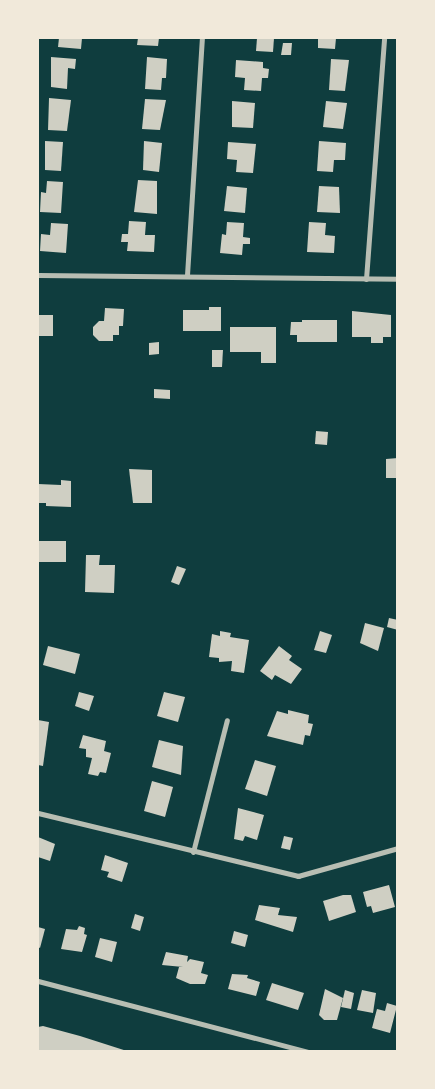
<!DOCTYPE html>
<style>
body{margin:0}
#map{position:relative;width:435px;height:1089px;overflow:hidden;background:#0f3d3e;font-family:Quicksand,sans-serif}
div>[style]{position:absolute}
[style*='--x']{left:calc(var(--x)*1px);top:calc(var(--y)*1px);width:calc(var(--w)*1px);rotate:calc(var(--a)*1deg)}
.building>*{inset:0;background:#cfcfc3}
.minor>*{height:5px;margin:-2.5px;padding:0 2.5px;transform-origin:2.5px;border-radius:2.5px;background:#b8beb3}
span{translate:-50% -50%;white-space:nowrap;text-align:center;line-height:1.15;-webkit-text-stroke:4px #f1e9da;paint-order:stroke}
.frame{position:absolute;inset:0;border:39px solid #f1e9da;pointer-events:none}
</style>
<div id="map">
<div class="building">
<div style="clip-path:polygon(59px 38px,82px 38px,81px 49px,58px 47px)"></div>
<div style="clip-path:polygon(138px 38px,159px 38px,158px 46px,137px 45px)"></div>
<div style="clip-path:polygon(257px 38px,274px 38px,273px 52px,256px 51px)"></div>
<div style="clip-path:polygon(318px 38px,336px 38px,335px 49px,318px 48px)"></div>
<div style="clip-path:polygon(283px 43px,292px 43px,291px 55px,281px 55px)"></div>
<div style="clip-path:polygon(51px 57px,76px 59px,75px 69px,68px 68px,67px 89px,51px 87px)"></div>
<div style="clip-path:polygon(147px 57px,167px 59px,166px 78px,162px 78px,161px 90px,145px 89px)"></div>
<div style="clip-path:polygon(331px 59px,349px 60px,345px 91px,329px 90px)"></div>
<div style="clip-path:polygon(236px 60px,263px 62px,263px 68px,269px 69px,268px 78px,262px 78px,261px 91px,244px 90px,245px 78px,235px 77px)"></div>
<div style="clip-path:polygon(49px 98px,71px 100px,67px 131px,48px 130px)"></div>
<div style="clip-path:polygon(145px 99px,166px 100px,160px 130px,142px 129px)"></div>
<div style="clip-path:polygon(232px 101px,255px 103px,253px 128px,232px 127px)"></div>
<div style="clip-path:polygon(326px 101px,347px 103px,343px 129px,323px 127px)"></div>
<div style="clip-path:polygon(45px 141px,63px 142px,61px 171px,45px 170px)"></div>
<div style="clip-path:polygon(144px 141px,162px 143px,159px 172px,143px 170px)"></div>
<div style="clip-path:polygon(319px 141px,346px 143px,345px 160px,334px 160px,333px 172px,317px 171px)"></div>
<div style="clip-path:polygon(228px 142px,256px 144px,253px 173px,236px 172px,237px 160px,227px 159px)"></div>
<div style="clip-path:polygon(138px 180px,157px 181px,157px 214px,134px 212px)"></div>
<div style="clip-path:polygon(47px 181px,63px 182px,61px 213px,40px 212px,41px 192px,46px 193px)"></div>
<div style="clip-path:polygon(227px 186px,247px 188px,245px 213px,224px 211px)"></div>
<div style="clip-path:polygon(319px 186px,339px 187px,340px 213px,317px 212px)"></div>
<div style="clip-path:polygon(129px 221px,146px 222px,145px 235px,155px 235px,154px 252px,127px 251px,128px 242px,121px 242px,122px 234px,128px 234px)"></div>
<div style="clip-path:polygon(227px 222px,244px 223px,243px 237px,250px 238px,250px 244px,243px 244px,242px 255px,220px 253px,222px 234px,226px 235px)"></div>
<div style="clip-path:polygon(309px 222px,326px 223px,325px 235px,335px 236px,334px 253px,307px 252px)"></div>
<div style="clip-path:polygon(51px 223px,68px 224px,66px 253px,40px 251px,41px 234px,50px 235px)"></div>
<div style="clip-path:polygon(209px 307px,221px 307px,221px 331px,183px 331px,183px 310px,209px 310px)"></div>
<div style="clip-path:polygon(105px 308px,124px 309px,123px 326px,119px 326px,119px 335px,113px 335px,113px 341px,99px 341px,93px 335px,93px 327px,99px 321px,104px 321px)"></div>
<div style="clip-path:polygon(352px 311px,391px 315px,391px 337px,383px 337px,383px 343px,371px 343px,371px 337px,352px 337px)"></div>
<div style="clip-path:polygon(38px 315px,53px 315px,53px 336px,38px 336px)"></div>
<div style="clip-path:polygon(302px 320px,337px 320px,337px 342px,297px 342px,297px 335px,290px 335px,291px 322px,302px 322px)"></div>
<div style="clip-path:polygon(230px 327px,276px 327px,276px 363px,261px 363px,261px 352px,230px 352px)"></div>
<div style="clip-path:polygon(159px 342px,159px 354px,149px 355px,149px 343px)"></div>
<div style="clip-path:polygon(212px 350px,223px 350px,222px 367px,212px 367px)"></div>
<div style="clip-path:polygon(154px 389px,170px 390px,170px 399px,154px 398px)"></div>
<div style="clip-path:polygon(316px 431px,328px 432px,327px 445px,315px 444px)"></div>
<div style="clip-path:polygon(398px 458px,398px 478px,386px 478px,386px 459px)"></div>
<div style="clip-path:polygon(129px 469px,152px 470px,152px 503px,133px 503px)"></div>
<div style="clip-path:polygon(61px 480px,71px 481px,71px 507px,46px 506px,46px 503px,38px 503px,38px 484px,61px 485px)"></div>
<div style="clip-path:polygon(38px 541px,66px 541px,66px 562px,38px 562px)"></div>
<div style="clip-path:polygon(86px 555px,100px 555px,99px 565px,115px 565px,114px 593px,85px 592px)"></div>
<div style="clip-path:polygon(177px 566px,186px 569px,179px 585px,171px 582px)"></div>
<div style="clip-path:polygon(389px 618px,398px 620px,398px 630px,387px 627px)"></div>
<div style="clip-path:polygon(365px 623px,384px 628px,378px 651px,360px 643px)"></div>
<div style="clip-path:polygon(220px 631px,231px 633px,230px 637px,249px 640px,244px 673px,231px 671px,232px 661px,219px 662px,219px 658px,209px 657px,212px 634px,220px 636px)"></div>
<div style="clip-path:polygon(320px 631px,332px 635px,326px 653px,314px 650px)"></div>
<div style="clip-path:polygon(48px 646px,80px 654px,75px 674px,43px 665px)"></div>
<div style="clip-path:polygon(279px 646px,292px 656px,289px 660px,302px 669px,291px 684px,275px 675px,272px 680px,260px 671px)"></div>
<div style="clip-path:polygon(79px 692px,94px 696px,89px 711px,75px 706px)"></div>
<div style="clip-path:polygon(164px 692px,185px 697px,178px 722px,157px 716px)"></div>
<div style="clip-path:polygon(288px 710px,309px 715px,308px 723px,313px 724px,310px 736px,305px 735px,303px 745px,267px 736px,277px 711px,288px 714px)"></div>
<div style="clip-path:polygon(38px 720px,49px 722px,43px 766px,38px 765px)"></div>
<div style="clip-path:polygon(83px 735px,106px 741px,104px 751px,111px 753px,106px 773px,100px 772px,98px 776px,88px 774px,92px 758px,86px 757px,86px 749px,79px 748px)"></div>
<div style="clip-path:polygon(159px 740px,183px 746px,181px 775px,152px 767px)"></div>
<div style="clip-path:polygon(255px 760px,276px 766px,267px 796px,245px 789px)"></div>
<div style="clip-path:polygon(152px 781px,173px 787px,165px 817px,144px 811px)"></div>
<div style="clip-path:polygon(238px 808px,264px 815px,257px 840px,245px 836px,243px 841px,234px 839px)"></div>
<div style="clip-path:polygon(284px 836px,293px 838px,290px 850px,281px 848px)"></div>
<div style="clip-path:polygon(38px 837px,55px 844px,50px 861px,38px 857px)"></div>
<div style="clip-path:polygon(105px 855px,128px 863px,122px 882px,107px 877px,109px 872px,101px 870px)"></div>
<div style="clip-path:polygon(389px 885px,395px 907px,373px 913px,371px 906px,367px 907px,363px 892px)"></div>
<div style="clip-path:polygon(343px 895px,351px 895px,356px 912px,329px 921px,323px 901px)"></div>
<div style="clip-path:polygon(259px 905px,280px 908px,278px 915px,297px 917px,293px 932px,255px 920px)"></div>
<div style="clip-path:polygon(135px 914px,144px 917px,140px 931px,131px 928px)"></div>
<div style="clip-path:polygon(79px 926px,85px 928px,84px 934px,87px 935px,82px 952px,61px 949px,66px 929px,77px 930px)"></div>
<div style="clip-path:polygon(38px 927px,45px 929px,40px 948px,38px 947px)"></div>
<div style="clip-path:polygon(234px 931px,248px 935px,245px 947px,231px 943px)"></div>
<div style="clip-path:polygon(100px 938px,117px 942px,112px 962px,95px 957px)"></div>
<div style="clip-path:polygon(166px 952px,188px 956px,187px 962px,190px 959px,204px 962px,201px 973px,208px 975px,205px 984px,190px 984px,176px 978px,179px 967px,183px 967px,162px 965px)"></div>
<div style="clip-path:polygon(232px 974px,248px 975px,247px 978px,260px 982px,256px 996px,228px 989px)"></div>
<div style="clip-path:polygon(272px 983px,304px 993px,298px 1010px,266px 1000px)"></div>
<div style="clip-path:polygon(325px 989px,343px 998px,337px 1020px,324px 1020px,319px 1015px)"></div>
<div style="clip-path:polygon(345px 990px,354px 993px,351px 1009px,341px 1007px)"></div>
<div style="clip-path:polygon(362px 990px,376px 993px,373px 1013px,357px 1010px)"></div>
<div style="clip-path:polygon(387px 1003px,397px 1006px,390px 1033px,372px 1028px,377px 1009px,385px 1011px)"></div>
<div style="clip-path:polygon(43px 1026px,80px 1036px,130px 1052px,38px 1052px,38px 1027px)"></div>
</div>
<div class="minor">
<div style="--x:38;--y:275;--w:360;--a:0.6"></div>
<div style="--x:187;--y:275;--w:237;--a:-86.4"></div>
<div style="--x:366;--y:279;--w:242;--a:-85.7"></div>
<div style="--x:38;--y:813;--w:268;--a:13.6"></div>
<div style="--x:298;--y:876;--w:104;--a:-15.6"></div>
<div style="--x:193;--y:852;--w:136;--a:-75.6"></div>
<div style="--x:38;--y:981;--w:279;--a:14.7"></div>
</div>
<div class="frame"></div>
</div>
